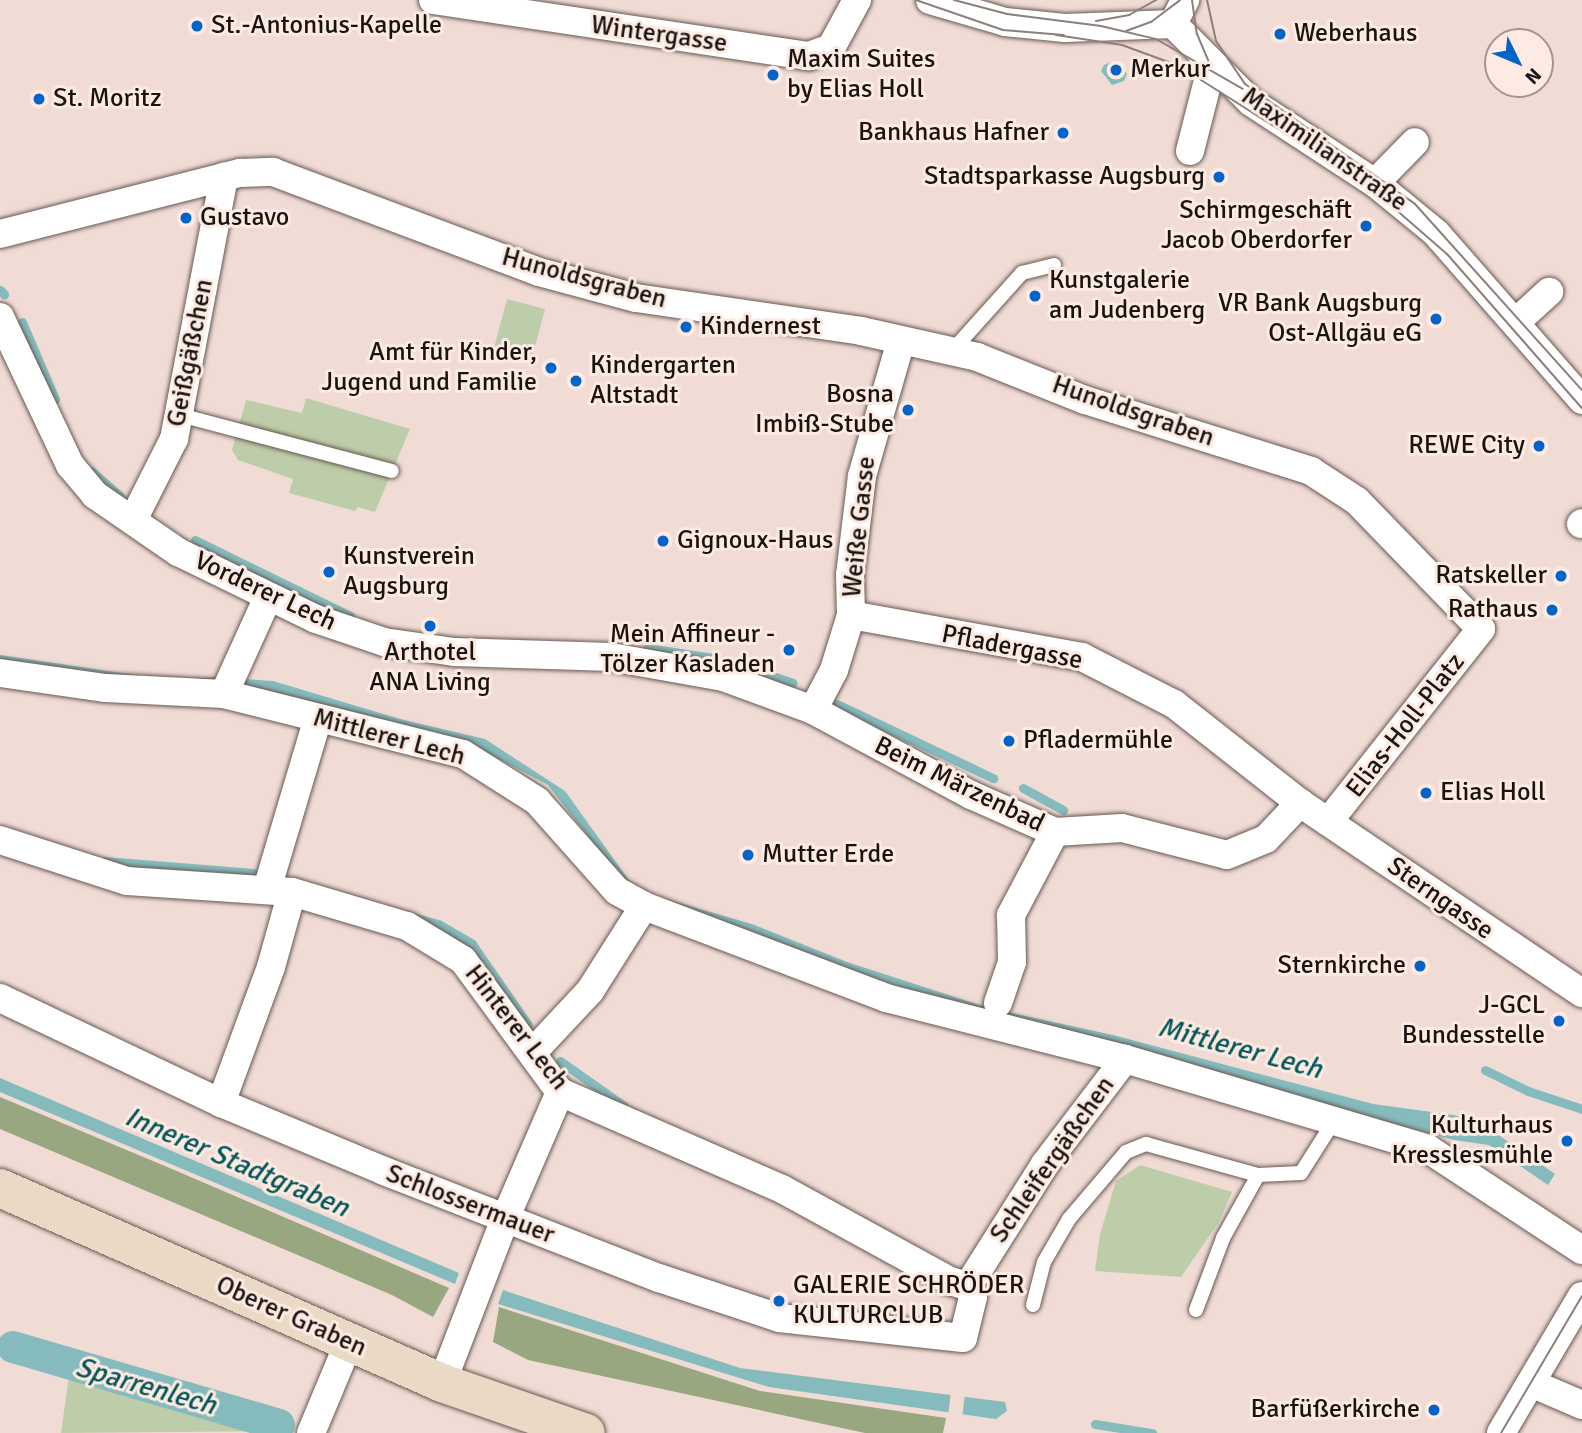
<!DOCTYPE html>
<meta charset="utf-8">
<style>
body{margin:0}
#map{position:relative;width:1582px;height:1433px;overflow:hidden;background:#f0dcd5;font-family:Signika,sans-serif}
div>[style]{position:absolute}
[style*='--x']{left:calc(var(--x)*1px);top:calc(var(--y)*1px);width:calc(var(--w)*1px);rotate:calc(var(--a)*1deg)}
.green>*{inset:0;background:#becda9}
.forest>*{inset:0;background:#98a780}
.water>*{inset:0;background:#85bbbd}
.pier>*{inset:0;background:#f0dcd5}
.stream>*{height:9px;margin:-4.5px;padding:0 4.5px;transform-origin:4.5px;border-radius:4.5px;background:#85bbbd}
.canal>*{height:32px;margin:-16px;padding:0 16px;transform-origin:16px;border-radius:16px;background:#85bbbd}
.roads{filter:drop-shadow(0 0 2px #685851) drop-shadow(0 0 2px #685851)}
.lane>*{height:14px;margin:-7px;padding:0 7px;transform-origin:7px;border-radius:7px;background:#fff}
.street>*{height:28px;margin:-14px;padding:0 14px;transform-origin:14px;border-radius:14px;background:#fff}
.secondary>*{height:38px;margin:-19px;padding:0 19px;transform-origin:19px;border-radius:19px;background:#eadac5}
.tram>*{height:2px;margin:-1px;padding:0 1px;transform-origin:1px;border-radius:1px;background:#8d807b}
.dots>*{width:19px;height:19px;translate:-50% -50%;box-sizing:border-box;border:4px solid #fdeae2;border-radius:50%}
span{translate:-50% -50%;white-space:nowrap;text-align:center;line-height:1.15;-webkit-text-stroke:6px #fdeae2;paint-order:stroke}
.poi-label{font-size:26px;color:#1a1411}
.left{translate:0 -50%;text-align:left}
.right{translate:-100% -50%;text-align:right}
.street-label{font-size:26px;color:#1a1411}
.water-label{font-size:28px;color:#035658;font-style:italic}
.north{position:absolute;left:1484px;top:28px;width:70px;height:70px;box-sizing:border-box;background:#fdeae2;border:2px solid #a2948e;border-radius:50%;rotate:133deg;font-size:19px;font-weight:700;line-height:28px;text-align:center;color:#1a1411}
.north::after{content:'';display:block;margin:auto;width:24px;height:32px;background:#0263cb;clip-path:polygon(50% 0,100% 100%,50% 72%,0 100%)}
</style>
<div id="map">
<div class="green">
<div style="clip-path:polygon(507px 299px,545px 309px,532px 358px,494px 348px)"></div>
<div style="clip-path:polygon(306px 398px,410px 429px,375px 512px,358px 507px,355px 511px,289px 493px,293px 479px,238px 460px,232px 450px,246px 400px,302px 413px)"></div>
<div style="clip-path:polygon(1140px 1165px,1232px 1192px,1219px 1222px,1181px 1277px,1095px 1271px,1100px 1234px,1116px 1181px)"></div>
<div style="clip-path:polygon(69px 1376px,274px 1431px,61px 1433px)"></div>
</div>
<div class="forest">
<div style="clip-path:polygon(0 1097px,172px 1169px,449px 1288px,433px 1317px,392px 1295px,0 1129px)"></div>
<div style="clip-path:polygon(499px 1307px,760px 1391px,946px 1418px,943px 1433px,865px 1433px,528px 1360px,493px 1342px)"></div>
</div>
<div class="water">
<div style="clip-path:polygon(1116px 60px,1127px 74px,1124px 81px,1112px 85px,1101px 71px,1104px 65px)"></div>
<div style="clip-path:polygon(0 655px,176px 681px,213px 677px,273px 681px,400px 719px,485px 739px,565px 791px,631px 883px,649px 894px,752px 924px,847px 962px,989px 1008px,1113px 1035px,1373px 1104px,1454px 1115px,1487px 1127px,1555px 1174px,1548px 1185px,1489px 1145px,1454px 1140px,985px 1015px,724px 928px,631px 891px,548px 785px,480px 749px,0 665px)"></div>
<div style="clip-path:polygon(0 1078px,459px 1273px,455px 1284px,0 1092px)"></div>
<div style="clip-path:polygon(503px 1290px,740px 1368px,1005px 1402px,1007px 1411px,996px 1419px,769px 1387px,498px 1304px)"></div>
</div>
<div class="pier">
<div style="clip-path:polygon(951px 1392px,965px 1394px,962px 1418px,948px 1416px)"></div>
</div>
<div class="stream">
<div style="--x:0;--y:290;--w:6;--a:45"></div>
<div style="--x:22;--y:322;--w:84;--a:66.8"></div>
<div style="--x:91;--y:471;--w:38;--a:41"></div>
<div style="--x:195;--y:540;--w:173;--a:26.1"></div>
<div style="--x:647;--y:648;--w:69;--a:8.4"></div>
<div style="--x:731;--y:662;--w:65;--a:18.7"></div>
<div style="--x:837;--y:704;--w:173;--a:25.4"></div>
<div style="--x:1023;--y:788;--w:46;--a:28.8"></div>
<div style="--x:105;--y:861;--w:149;--a:4.6"></div>
<div style="--x:413;--y:917;--w:26;--a:16"></div>
<div style="--x:438;--y:924;--w:39;--a:30"></div>
<div style="--x:472;--y:944;--w:98;--a:55.3"></div>
<div style="--x:560;--y:1061;--w:78;--a:35.1"></div>
<div style="--x:1485;--y:1070;--w:48;--a:26"></div>
<div style="--x:1528;--y:1091;--w:57;--a:18.4"></div>
<div style="--x:1095;--y:1424;--w:58;--a:9"></div>
</div>
<div class="canal">
<div style="--x:13;--y:1347;--w:277;--a:16.3"></div>
</div>
<div class="roads">
<div class="lane">
<div style="--x:952;--y:351;--w:105;--a:-48.1"></div>
<div style="--x:1022;--y:273;--w:33;--a:-14"></div>
<div style="--x:180;--y:415;--w:219;--a:14.8"></div>
<div style="--x:1033;--y:1305;--w:44;--a:-75.7"></div>
<div style="--x:1044;--y:1262;--w:50;--a:-59.8"></div>
<div style="--x:1069;--y:1219;--w:88;--a:-49.6"></div>
<div style="--x:1126;--y:1152;--w:22;--a:-22"></div>
<div style="--x:1146;--y:1144;--w:116;--a:15.5"></div>
<div style="--x:1258;--y:1175;--w:43;--a:-2.7"></div>
<div style="--x:1301;--y:1173;--w:62;--a:-57.6"></div>
<div style="--x:1196;--y:1310;--w:77;--a:-69.4"></div>
<div style="--x:1223;--y:1238;--w:72;--a:-60.9"></div>
</div>
<div class="street">
<div style="--x:433;--y:0;--w:380;--a:8.5"></div>
<div style="--x:809;--y:56;--w:23;--a:-20"></div>
<div style="--x:831;--y:48;--w:55;--a:-61.6"></div>
<div style="--x:930;--y:0;--w:78;--a:16.3"></div>
<div style="--x:1005;--y:22;--w:60;--a:5.7"></div>
<div style="--x:1065;--y:28;--w:108;--a:-2.1"></div>
<div style="--x:1173;--y:24;--w:110;--a:45"></div>
<div style="--x:1251;--y:102;--w:148;--a:33.2"></div>
<div style="--x:1375;--y:183;--w:79;--a:39.3"></div>
<div style="--x:1436;--y:233;--w:222;--a:48.8"></div>
<div style="--x:1173;--y:24;--w:27;--a:-63"></div>
<div style="--x:1190;--y:151;--w:89;--a:-75.7"></div>
<div style="--x:1375;--y:183;--w:57;--a:-45.7"></div>
<div style="--x:0;--y:234;--w:248;--a:-14.3"></div>
<div style="--x:240;--y:173;--w:33;--a:-2"></div>
<div style="--x:273;--y:172;--w:284;--a:20.6"></div>
<div style="--x:539;--y:272;--w:100;--a:15"></div>
<div style="--x:636;--y:298;--w:227;--a:8.3"></div>
<div style="--x:861;--y:331;--w:119;--a:12.6"></div>
<div style="--x:977;--y:357;--w:116;--a:21.7"></div>
<div style="--x:1085;--y:400;--w:237;--a:17.4"></div>
<div style="--x:1311;--y:471;--w:55;--a:33.1"></div>
<div style="--x:1357;--y:501;--w:178;--a:45.9"></div>
<div style="--x:1481;--y:629;--w:246;--a:128.4"></div>
<div style="--x:0;--y:317;--w:164;--a:64.7"></div>
<div style="--x:70;--y:465;--w:39;--a:50"></div>
<div style="--x:95;--y:495;--w:101;--a:34.5"></div>
<div style="--x:178;--y:552;--w:153;--a:25.9"></div>
<div style="--x:316;--y:619;--w:72;--a:18.7"></div>
<div style="--x:384;--y:642;--w:71;--a:8.1"></div>
<div style="--x:454;--y:652;--w:157;--a:1.8"></div>
<div style="--x:611;--y:657;--w:114;--a:10.1"></div>
<div style="--x:723;--y:677;--w:96;--a:20.1"></div>
<div style="--x:813;--y:710;--w:179;--a:28.3"></div>
<div style="--x:971;--y:795;--w:92;--a:23.8"></div>
<div style="--x:1055;--y:832;--w:67;--a:-3.4"></div>
<div style="--x:1122;--y:828;--w:108;--a:14.4"></div>
<div style="--x:1227;--y:855;--w:42;--a:-22.3"></div>
<div style="--x:1266;--y:839;--w:50;--a:-46.6"></div>
<div style="--x:1516;--y:322;--w:45;--a:-42.3"></div>
<div style="--x:133;--y:520;--w:91;--a:-63.2"></div>
<div style="--x:174;--y:439;--w:267;--a:-79.2"></div>
<div style="--x:1581;--y:524;--w:1;--a:-45"></div>
<div style="--x:851;--y:615;--w:235;--a:10.3"></div>
<div style="--x:1082;--y:657;--w:103;--a:27.1"></div>
<div style="--x:1174;--y:704;--w:160;--a:38.2"></div>
<div style="--x:1300;--y:803;--w:340;--a:34"></div>
<div style="--x:0;--y:673;--w:107;--a:8.1"></div>
<div style="--x:106;--y:688;--w:118;--a:2.9"></div>
<div style="--x:224;--y:694;--w:246;--a:14.1"></div>
<div style="--x:463;--y:754;--w:88;--a:32.4"></div>
<div style="--x:537;--y:801;--w:120;--a:48.4"></div>
<div style="--x:617;--y:891;--w:31;--a:29"></div>
<div style="--x:644;--y:906;--w:259;--a:20.8"></div>
<div style="--x:886;--y:998;--w:247;--a:14.3"></div>
<div style="--x:1125;--y:1059;--w:316;--a:16.5"></div>
<div style="--x:1428;--y:1149;--w:184;--a:33.3"></div>
<div style="--x:224;--y:694;--w:104;--a:-65.6"></div>
<div style="--x:813;--y:710;--w:45;--a:-62.3"></div>
<div style="--x:834;--y:670;--w:58;--a:-72.8"></div>
<div style="--x:851;--y:615;--w:40;--a:-91.4"></div>
<div style="--x:850;--y:575;--w:100;--a:-83.1"></div>
<div style="--x:862;--y:476;--w:141;--a:-73.9"></div>
<div style="--x:0;--y:840;--w:133;--a:17.9"></div>
<div style="--x:127;--y:881;--w:165;--a:3.8"></div>
<div style="--x:292;--y:892;--w:120;--a:16.5"></div>
<div style="--x:407;--y:926;--w:66;--a:31.3"></div>
<div style="--x:463;--y:960;--w:164;--a:53.7"></div>
<div style="--x:560;--y:1092;--w:242;--a:23.6"></div>
<div style="--x:782;--y:1189;--w:192;--a:28.7"></div>
<div style="--x:950;--y:1281;--w:19;--a:16"></div>
<div style="--x:267;--y:889;--w:178;--a:-73.4"></div>
<div style="--x:0;--y:998;--w:245;--a:25.4"></div>
<div style="--x:221;--y:1103;--w:177;--a:22.6"></div>
<div style="--x:384;--y:1171;--w:295;--a:21.3"></div>
<div style="--x:659;--y:1278;--w:126;--a:18.4"></div>
<div style="--x:779;--y:1318;--w:185;--a:6.2"></div>
<div style="--x:963;--y:1338;--w:42;--a:-76.3"></div>
<div style="--x:973;--y:1297;--w:12;--a:-114"></div>
<div style="--x:998;--y:1003;--w:43;--a:-71.1"></div>
<div style="--x:1012;--y:962;--w:47;--a:-91.2"></div>
<div style="--x:1011;--y:915;--w:94;--a:-62.1"></div>
<div style="--x:532;--y:1053;--w:85;--a:-46.9"></div>
<div style="--x:590;--y:991;--w:101;--a:-57.6"></div>
<div style="--x:221;--y:1103;--w:145;--a:-69.8"></div>
<div style="--x:271;--y:967;--w:78;--a:-74.4"></div>
<div style="--x:968;--y:1286;--w:144;--a:-57.7"></div>
<div style="--x:1045;--y:1164;--w:132;--a:-52.7"></div>
<div style="--x:442;--y:1383;--w:176;--a:-69"></div>
<div style="--x:505;--y:1219;--w:138;--a:-66.6"></div>
<div style="--x:1533;--y:1384;--w:53;--a:23.2"></div>
<div style="--x:311;--y:1433;--w:99;--a:-67.3"></div>
<div style="--x:1501;--y:1433;--w:159;--a:-59.4"></div>
</div>
<div class="secondary">
<div style="--x:0;--y:1188;--w:483;--a:23.8"></div>
<div style="--x:442;--y:1383;--w:152;--a:19.1"></div>
</div>
</div>
<div class="tram">
<div style="--x:916;--y:0;--w:92;--a:19"></div>
<div style="--x:1003;--y:30;--w:61;--a:4.7"></div>
<div style="--x:954;--y:0;--w:55;--a:14.8"></div>
<div style="--x:1007;--y:14;--w:95;--a:7.3"></div>
<div style="--x:1101;--y:26;--w:57;--a:13.3"></div>
<div style="--x:1156;--y:39;--w:100;--a:29.9"></div>
<div style="--x:1192;--y:0;--w:34;--a:82"></div>
<div style="--x:1197;--y:34;--w:36;--a:67"></div>
<div style="--x:1207;--y:0;--w:42;--a:77.6"></div>
<div style="--x:1216;--y:41;--w:52;--a:56"></div>
<div style="--x:1245;--y:84;--w:208;--a:35.2"></div>
<div style="--x:1415;--y:204;--w:250;--a:48.1"></div>
<div style="--x:1096;--y:21;--w:34;--a:-10"></div>
<div style="--x:1129;--y:15;--w:31;--a:-29"></div>
<div style="--x:1126;--y:31;--w:27;--a:-20"></div>
<div style="--x:1151;--y:22;--w:36;--a:-37"></div>
<div style="--x:1056;--y:35;--w:67;--a:8.6"></div>
<div style="--x:1122;--y:45;--w:61;--a:20.2"></div>
<div style="--x:1179;--y:66;--w:227;--a:32.4"></div>
<div style="--x:1371;--y:188;--w:101;--a:41"></div>
<div style="--x:1447;--y:254;--w:205;--a:48.8"></div>
<div style="--x:1501;--y:1433;--w:159;--a:-59.4"></div>
</div>
<div class="dots">
<div style="left:197px;top:26px;background:#0263cb"></div>
<div style="left:1280px;top:34px;background:#0263cb"></div>
<div style="left:1116px;top:70px;background:#0263cb"></div>
<div style="left:773px;top:75px;background:#0263cb"></div>
<div style="left:39px;top:99px;background:#0263cb"></div>
<div style="left:1063px;top:133px;background:#0263cb"></div>
<div style="left:1219px;top:177px;background:#0263cb"></div>
<div style="left:186px;top:218px;background:#0263cb"></div>
<div style="left:1366px;top:226px;background:#0263cb"></div>
<div style="left:1035px;top:296px;background:#0263cb"></div>
<div style="left:1436px;top:319px;background:#0263cb"></div>
<div style="left:686px;top:327px;background:#0263cb"></div>
<div style="left:551px;top:368px;background:#0263cb"></div>
<div style="left:576px;top:381px;background:#0263cb"></div>
<div style="left:908px;top:410px;background:#0263cb"></div>
<div style="left:1539px;top:446px;background:#0263cb"></div>
<div style="left:663px;top:541px;background:#0263cb"></div>
<div style="left:329px;top:572px;background:#0263cb"></div>
<div style="left:1561px;top:576px;background:#0263cb"></div>
<div style="left:1552px;top:610px;background:#0263cb"></div>
<div style="left:430px;top:626px;background:#0263cb"></div>
<div style="left:789px;top:650px;background:#0263cb"></div>
<div style="left:1009px;top:741px;background:#0263cb"></div>
<div style="left:1426px;top:793px;background:#0263cb"></div>
<div style="left:748px;top:855px;background:#0263cb"></div>
<div style="left:1420px;top:966px;background:#0263cb"></div>
<div style="left:1559px;top:1021px;background:#0263cb"></div>
<div style="left:1567px;top:1141px;background:#0263cb"></div>
<div style="left:779px;top:1301px;background:#0263cb"></div>
<div style="left:1434px;top:1410px;background:#0263cb"></div>
</div>
<div class="poi-label">
<span class="left" style="left:211px;top:26px">St.-Antonius-Kapelle</span>
<span class="left" style="left:1294px;top:34px">Weberhaus</span>
<span class="left" style="left:787px;top:75px">Maxim Suites<br>by Elias Holl</span>
<span class="left" style="left:1130px;top:70px">Merkur</span>
<span class="left" style="left:53px;top:99px">St. Moritz</span>
<span class="right" style="left:1049px;top:133px">Bankhaus Hafner</span>
<span class="right" style="left:1205px;top:177px">Stadtsparkasse Augsburg</span>
<span class="right" style="left:1352px;top:226px">Schirmgeschäft<br>Jacob Oberdorfer</span>
<span class="left" style="left:200px;top:218px">Gustavo</span>
<span class="left" style="left:1049px;top:296px">Kunstgalerie<br>am Judenberg</span>
<span class="right" style="left:1422px;top:319px">VR Bank Augsburg<br>Ost-Allgäu eG</span>
<span class="left" style="left:700px;top:327px">Kindernest</span>
<span class="right" style="left:537px;top:368px">Amt für Kinder,<br>Jugend und Familie</span>
<span class="left" style="left:590px;top:381px">Kindergarten<br>Altstadt</span>
<span class="right" style="left:894px;top:410px">Bosna<br>Imbiß-Stube</span>
<span class="right" style="left:1525px;top:446px">REWE City</span>
<span class="left" style="left:677px;top:541px">Gignoux-Haus</span>
<span class="left" style="left:343px;top:572px">Kunstverein<br>Augsburg</span>
<span class="right" style="left:1547px;top:576px">Ratskeller</span>
<span class="right" style="left:1538px;top:610px">Rathaus</span>
<span class="right" style="left:775px;top:650px">Mein Affineur -<br>Tölzer Kasladen</span>
<span style="left:430px;top:668px">Arthotel<br>ANA Living</span>
<span class="left" style="left:1023px;top:741px">Pfladermühle</span>
<span class="left" style="left:1440px;top:793px">Elias Holl</span>
<span class="left" style="left:762px;top:855px">Mutter Erde</span>
<span class="right" style="left:1406px;top:966px">Sternkirche</span>
<span class="right" style="left:1545px;top:1021px">J-GCL<br>Bundesstelle</span>
<span class="right" style="left:1553px;top:1141px">Kulturhaus<br>Kresslesmühle</span>
<span class="left" style="left:793px;top:1301px">GALERIE SCHRÖDER<br>KULTURCLUB</span>
<span class="right" style="left:1420px;top:1410px">Barfüßerkirche</span>
</div>
<div class="street-label">
<span style="left:659px;top:35px;rotate:8deg">Wintergasse</span>
<span style="left:1324px;top:150px;rotate:35deg">Maximilianstraße</span>
<span style="left:584px;top:279px;rotate:15deg">Hunoldsgraben</span>
<span style="left:191px;top:353px;rotate:-79deg">Geißgäßchen</span>
<span style="left:1133px;top:412px;rotate:19deg">Hunoldsgraben</span>
<span style="left:860px;top:527px;rotate:-84deg">Weiße Gasse</span>
<span style="left:265px;top:592px;rotate:25deg">Vorderer Lech</span>
<span style="left:1012px;top:648px;rotate:11deg">Pfladergasse</span>
<span style="left:1406px;top:726px;rotate:-52deg">Elias-Holl-Platz</span>
<span style="left:389px;top:738px;rotate:15deg">Mittlerer Lech</span>
<span style="left:959px;top:785px;rotate:26deg">Beim Märzenbad</span>
<span style="left:1440px;top:899px;rotate:35deg">Sterngasse</span>
<span style="left:516px;top:1028px;rotate:52deg">Hinterer Lech</span>
<span style="left:1053px;top:1160px;rotate:-55deg">Schleifergäßchen</span>
<span style="left:470px;top:1205px;rotate:21deg">Schlossermauer</span>
<span style="left:291px;top:1317px;rotate:24deg">Oberer Graben</span>
</div>
<div class="water-label">
<span style="left:1240px;top:1048px;rotate:15deg">Mittlerer Lech</span>
<span style="left:237px;top:1162px;rotate:23deg">Innerer Stadtgraben</span>
<span style="left:146px;top:1386px;rotate:16deg">Sparrenlech</span>
</div>
<div class="north">N</div>
</div>
